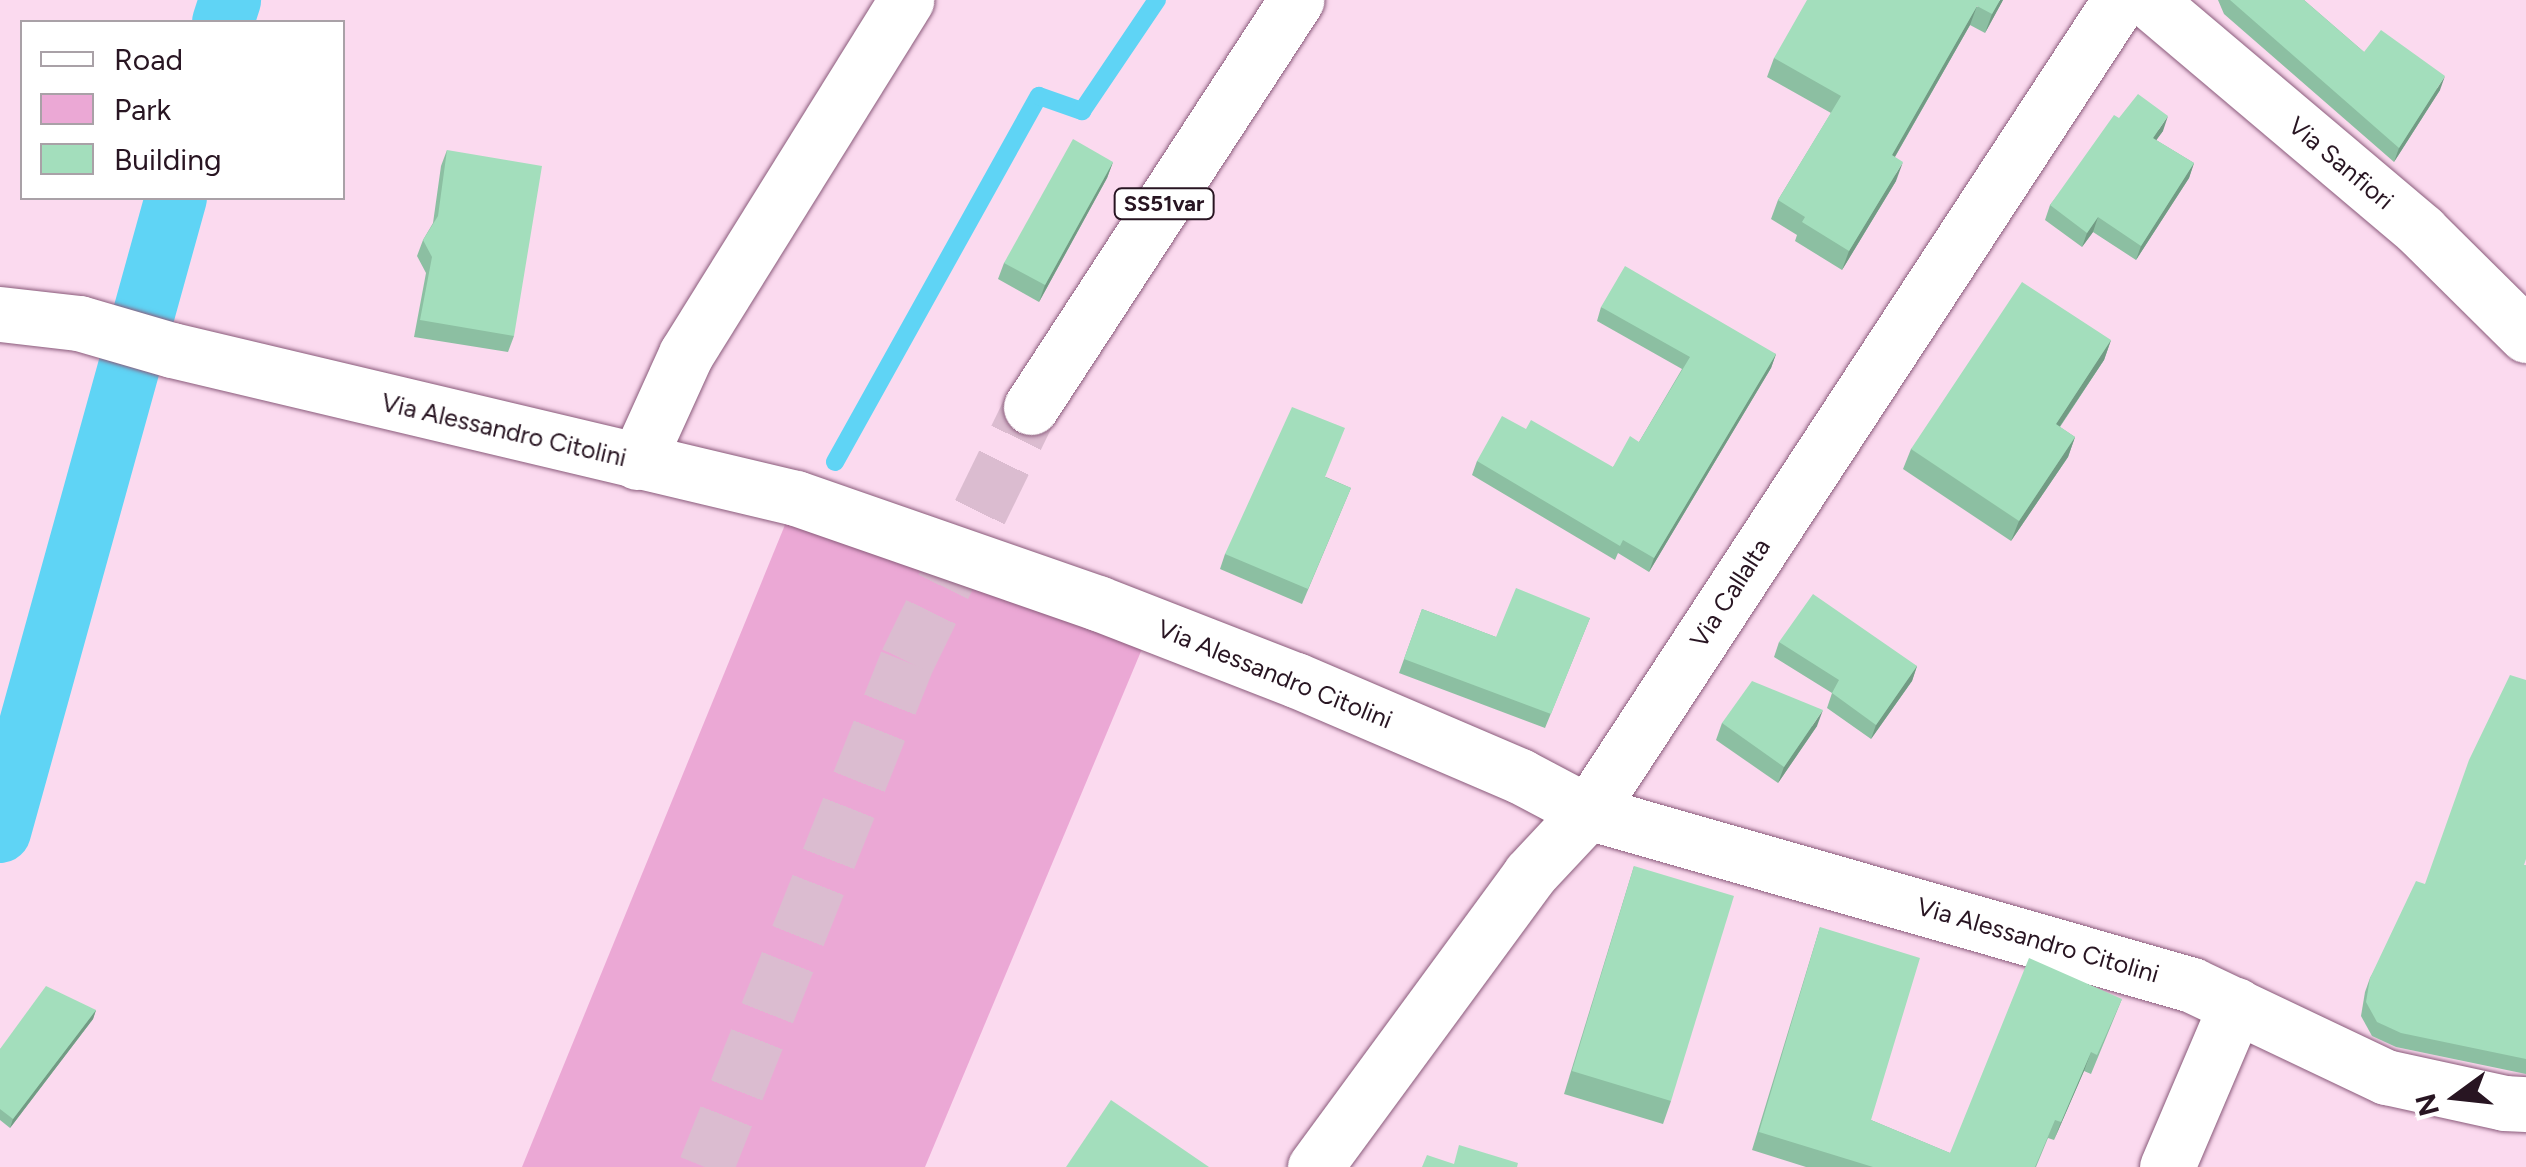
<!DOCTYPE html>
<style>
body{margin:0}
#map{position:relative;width:2526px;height:1167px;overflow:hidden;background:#fbdaef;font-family:Figtree,sans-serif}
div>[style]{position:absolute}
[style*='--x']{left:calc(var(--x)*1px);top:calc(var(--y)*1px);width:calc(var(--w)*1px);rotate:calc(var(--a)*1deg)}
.green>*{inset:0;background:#eba8d5}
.stream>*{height:18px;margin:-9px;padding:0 9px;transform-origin:9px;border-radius:9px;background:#5fd4f5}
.canal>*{height:62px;margin:-31px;padding:0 31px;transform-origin:31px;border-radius:31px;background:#5fd4f5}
.major-tunnel>*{height:55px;margin-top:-27.5px;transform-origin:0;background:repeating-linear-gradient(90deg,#dbbcd0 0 55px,transparent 0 83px)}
.roads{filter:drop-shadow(0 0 2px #895a7a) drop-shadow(0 0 2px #895a7a)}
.minor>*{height:55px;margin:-27.5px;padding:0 27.5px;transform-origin:27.5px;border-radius:27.5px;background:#fff}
.major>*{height:55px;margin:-27.5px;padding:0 27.5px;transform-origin:27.5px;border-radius:27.5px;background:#fff}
.wall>*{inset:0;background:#8cbfa2}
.shaded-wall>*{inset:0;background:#729b84}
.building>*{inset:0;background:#a3debc}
span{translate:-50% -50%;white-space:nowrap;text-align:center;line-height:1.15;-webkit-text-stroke:8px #fff;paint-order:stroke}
.shield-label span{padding:2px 8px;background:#fff;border:2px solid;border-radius:8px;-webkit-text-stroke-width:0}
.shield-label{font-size:22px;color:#281522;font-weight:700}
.street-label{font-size:25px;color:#281522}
.legend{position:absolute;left:20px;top:20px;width:325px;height:180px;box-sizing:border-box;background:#fff;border:2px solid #a9a1a7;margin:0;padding:12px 18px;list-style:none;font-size:30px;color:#281522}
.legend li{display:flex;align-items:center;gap:20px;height:50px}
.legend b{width:50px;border:2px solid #a9a1a7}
.north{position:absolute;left:2406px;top:1047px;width:100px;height:100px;-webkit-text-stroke:8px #fff;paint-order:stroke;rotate:255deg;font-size:28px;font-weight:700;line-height:40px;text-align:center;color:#281522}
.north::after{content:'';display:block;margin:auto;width:35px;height:45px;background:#281522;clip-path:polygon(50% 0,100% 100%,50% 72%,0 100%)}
</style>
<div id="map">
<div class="green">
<div style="clip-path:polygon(796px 498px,1152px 625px,925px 1167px,522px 1167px)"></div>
</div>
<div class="stream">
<div style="--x:835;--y:462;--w:419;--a:-60.9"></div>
<div style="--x:1039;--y:96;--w:46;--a:19.2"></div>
<div style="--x:1082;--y:111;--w:134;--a:-56"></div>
</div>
<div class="canal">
<div style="--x:223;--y:22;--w:23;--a:-72"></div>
<div style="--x:0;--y:832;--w:658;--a:-74.49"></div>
</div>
<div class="major-tunnel">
<div style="--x:706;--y:1167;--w:544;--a:-68.34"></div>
<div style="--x:907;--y:661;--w:283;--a:-64"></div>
</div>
<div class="roads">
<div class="minor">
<div style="--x:2148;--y:0;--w:358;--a:40.2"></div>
<div style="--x:2421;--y:231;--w:148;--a:44.7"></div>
<div style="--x:0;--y:314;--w:80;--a:6.5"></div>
<div style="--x:79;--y:323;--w:97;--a:16.2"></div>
<div style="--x:172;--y:350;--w:641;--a:13.34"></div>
<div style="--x:796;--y:498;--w:320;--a:19.2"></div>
<div style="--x:1098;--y:603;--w:212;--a:21.3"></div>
<div style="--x:1296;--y:680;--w:244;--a:23.2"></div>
<div style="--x:1520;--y:776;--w:77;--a:27.9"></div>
<div style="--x:1588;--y:812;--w:628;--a:15.98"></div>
<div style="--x:2192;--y:985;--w:215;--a:25.4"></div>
<div style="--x:2386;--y:1077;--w:121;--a:12.4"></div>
<div style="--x:2504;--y:1103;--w:22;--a:3"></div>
<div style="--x:637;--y:462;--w:119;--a:-65.6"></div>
<div style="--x:686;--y:354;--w:417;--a:-58.1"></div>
<div style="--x:1315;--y:1167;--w:363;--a:-53.7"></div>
<div style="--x:1530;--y:874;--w:85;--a:-46.9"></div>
<div style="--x:1588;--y:812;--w:971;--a:-56.77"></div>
<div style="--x:2167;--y:1167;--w:176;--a:-66.9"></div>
</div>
<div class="major">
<div style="--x:1031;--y:407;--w:486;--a:-56.9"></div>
</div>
</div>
<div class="wall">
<div style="clip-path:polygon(2003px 0,1985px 33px,1970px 25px,1895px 157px,1896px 181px,1842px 270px,1795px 241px,1797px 235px,1771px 219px,1778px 200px,1831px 113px,1767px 77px,1774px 58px)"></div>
<div style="clip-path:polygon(2218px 0,2304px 0,2364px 52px,2440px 90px,2394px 162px,2224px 14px)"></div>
<div style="clip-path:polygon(2119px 118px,2163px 131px,2156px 140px,2194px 163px,2189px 178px,2136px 260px,2093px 232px,2082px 247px,2045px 220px,2050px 205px)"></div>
<div style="clip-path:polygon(447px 150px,514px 336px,508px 352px,414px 337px,426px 273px,417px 256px,423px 240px,433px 223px,441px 166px)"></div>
<div style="clip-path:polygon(1113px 162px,1107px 178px,1039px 302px,998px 279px,1004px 263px)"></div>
<div style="clip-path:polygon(1601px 307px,1776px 354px,1771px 368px,1649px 572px,1618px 553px,1615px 560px,1472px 475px,1477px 461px,1613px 467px,1639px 442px,1682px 369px,1597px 321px)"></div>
<div style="clip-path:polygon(2111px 340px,2104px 360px,2060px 427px,2075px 437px,2068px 457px,2011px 541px,1903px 469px,1911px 449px)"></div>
<div style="clip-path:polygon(1326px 477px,1351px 488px,1302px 604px,1220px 569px,1225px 554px)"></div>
<div style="clip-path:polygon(1422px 609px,1496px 637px,1590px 618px,1545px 728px,1399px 673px)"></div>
<div style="clip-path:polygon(1779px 642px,1917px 666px,1912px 681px,1871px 739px,1827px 708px,1832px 693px,1774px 657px)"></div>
<div style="clip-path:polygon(1722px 723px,1817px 726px,1778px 783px,1716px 740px)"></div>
<div style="clip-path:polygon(2524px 865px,2526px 865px,2526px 1074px,2396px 1047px,2372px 1036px,2361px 1016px,2365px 992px,2370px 978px,2425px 884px)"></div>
<div style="clip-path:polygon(1634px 866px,1671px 1101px,1663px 1124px,1564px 1094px)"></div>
<div style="clip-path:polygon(1820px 927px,1871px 1120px,1950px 1153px,2122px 999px,2091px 1074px,2084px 1071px,2054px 1140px,2048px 1138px,2036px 1167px,1806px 1167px,1752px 1150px)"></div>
<div style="clip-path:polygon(96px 1010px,93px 1019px,10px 1128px,0 1120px,0 1049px)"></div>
</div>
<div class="shaded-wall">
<div style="clip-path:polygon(2000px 0,2003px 0,1985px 33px,1992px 14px)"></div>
<div style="clip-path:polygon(1977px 6px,1970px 25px,1885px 174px,1892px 155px)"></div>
<div style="clip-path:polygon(2445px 76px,2440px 90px,2394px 162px,2399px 148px)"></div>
<div style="clip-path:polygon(2168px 116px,2163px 131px,2147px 153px,2153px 138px)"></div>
<div style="clip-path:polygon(1113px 162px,1107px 178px,1039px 302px,1045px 285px)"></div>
<div style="clip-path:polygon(1903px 162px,1896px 181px,1842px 270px,1849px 251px)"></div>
<div style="clip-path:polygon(2194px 163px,2189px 178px,2136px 260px,2141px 246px)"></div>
<div style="clip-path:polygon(2098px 217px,2093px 232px,2082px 247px,2087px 233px)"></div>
<div style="clip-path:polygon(2111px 340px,2104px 360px,2048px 444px,2056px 424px)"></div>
<div style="clip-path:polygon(1776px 354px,1771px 368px,1649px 572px,1654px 558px)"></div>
<div style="clip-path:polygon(2075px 437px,2068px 457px,2011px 541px,2019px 521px)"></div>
<div style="clip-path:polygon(1917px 666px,1912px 681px,1871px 739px,1876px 725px)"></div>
<div style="clip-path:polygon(1823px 710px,1817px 726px,1778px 783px,1784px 767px)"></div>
<div style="clip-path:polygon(96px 1010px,93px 1019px,10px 1128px,13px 1119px)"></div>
<div style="clip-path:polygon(2091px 1052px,2084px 1071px,2054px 1140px,2061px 1122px)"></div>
</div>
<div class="building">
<div style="clip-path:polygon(1807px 0,2000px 0,1992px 14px,1977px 6px,1892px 155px,1903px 162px,1849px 251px,1802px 222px,1805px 217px,1778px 200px,1841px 96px,1774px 58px)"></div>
<div style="clip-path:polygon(2230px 0,2304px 0,2364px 52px,2381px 30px,2445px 76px,2399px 148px)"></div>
<div style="clip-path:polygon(2138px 94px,2168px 116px,2153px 138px,2194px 163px,2141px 246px,2098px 217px,2087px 233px,2050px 205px,2114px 115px,2119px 118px)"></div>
<div style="clip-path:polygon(1073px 139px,1113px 162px,1045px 285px,1004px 263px)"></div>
<div style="clip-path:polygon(447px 150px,542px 166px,514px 336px,420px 320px,432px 257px,423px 240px,438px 216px)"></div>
<div style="clip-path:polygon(1625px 266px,1776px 354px,1654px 558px,1623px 540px,1620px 546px,1477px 461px,1502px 416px,1526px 429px,1531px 420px,1613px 467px,1630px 436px,1639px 442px,1690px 357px,1601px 307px)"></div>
<div style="clip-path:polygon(2022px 282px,2111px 340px,2056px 424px,2075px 437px,2019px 521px,1911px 449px)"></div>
<div style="clip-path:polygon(1292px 407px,1345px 428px,1325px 477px,1351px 488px,1308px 589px,1225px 554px)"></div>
<div style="clip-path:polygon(1516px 588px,1590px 618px,1551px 714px,1404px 659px,1422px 609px,1496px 637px)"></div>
<div style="clip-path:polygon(1813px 594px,1917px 666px,1876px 725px,1832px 693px,1839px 680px,1779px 642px)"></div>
<div style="clip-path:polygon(2510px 675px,2526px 680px,2526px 859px,2524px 865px,2526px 865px,2526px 1059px,2401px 1033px,2377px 1022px,2366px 1002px,2370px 978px,2416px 881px,2425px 884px,2469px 760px)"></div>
<div style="clip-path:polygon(1752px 681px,1823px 710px,1784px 767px,1722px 723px)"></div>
<div style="clip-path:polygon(1634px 866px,1734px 896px,1671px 1101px,1572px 1071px)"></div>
<div style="clip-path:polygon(1820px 927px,1920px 958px,1871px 1120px,1950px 1153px,2029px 958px,2122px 999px,2097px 1055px,2091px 1052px,2061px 1122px,2055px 1120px,2035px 1167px,1873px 1167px,1759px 1132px)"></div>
<div style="clip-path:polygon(46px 986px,96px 1010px,13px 1119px,0 1109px,0 1049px)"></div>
<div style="clip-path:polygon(1111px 1100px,1209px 1167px,1066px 1167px)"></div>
<div style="clip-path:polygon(1459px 1145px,1518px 1163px,1517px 1167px,1422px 1167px,1427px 1155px,1454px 1164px)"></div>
</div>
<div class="shield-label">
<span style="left:1164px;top:204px">SS51var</span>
</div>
<div class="street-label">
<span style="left:2341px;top:163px;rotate:40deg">Via Sanfiori</span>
<span style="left:504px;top:430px;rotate:13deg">Via Alessandro Citolini</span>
<span style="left:1730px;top:593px;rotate:-57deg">Via Callalta</span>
<span style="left:1275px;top:674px;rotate:22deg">Via Alessandro Citolini</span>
<span style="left:2038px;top:940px;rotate:16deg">Via Alessandro Citolini</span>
</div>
<ul class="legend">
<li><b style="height:12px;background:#fff"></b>Road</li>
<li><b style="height:28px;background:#eba8d5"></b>Park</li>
<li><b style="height:28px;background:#a3debc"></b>Building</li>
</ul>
<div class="north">N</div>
</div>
